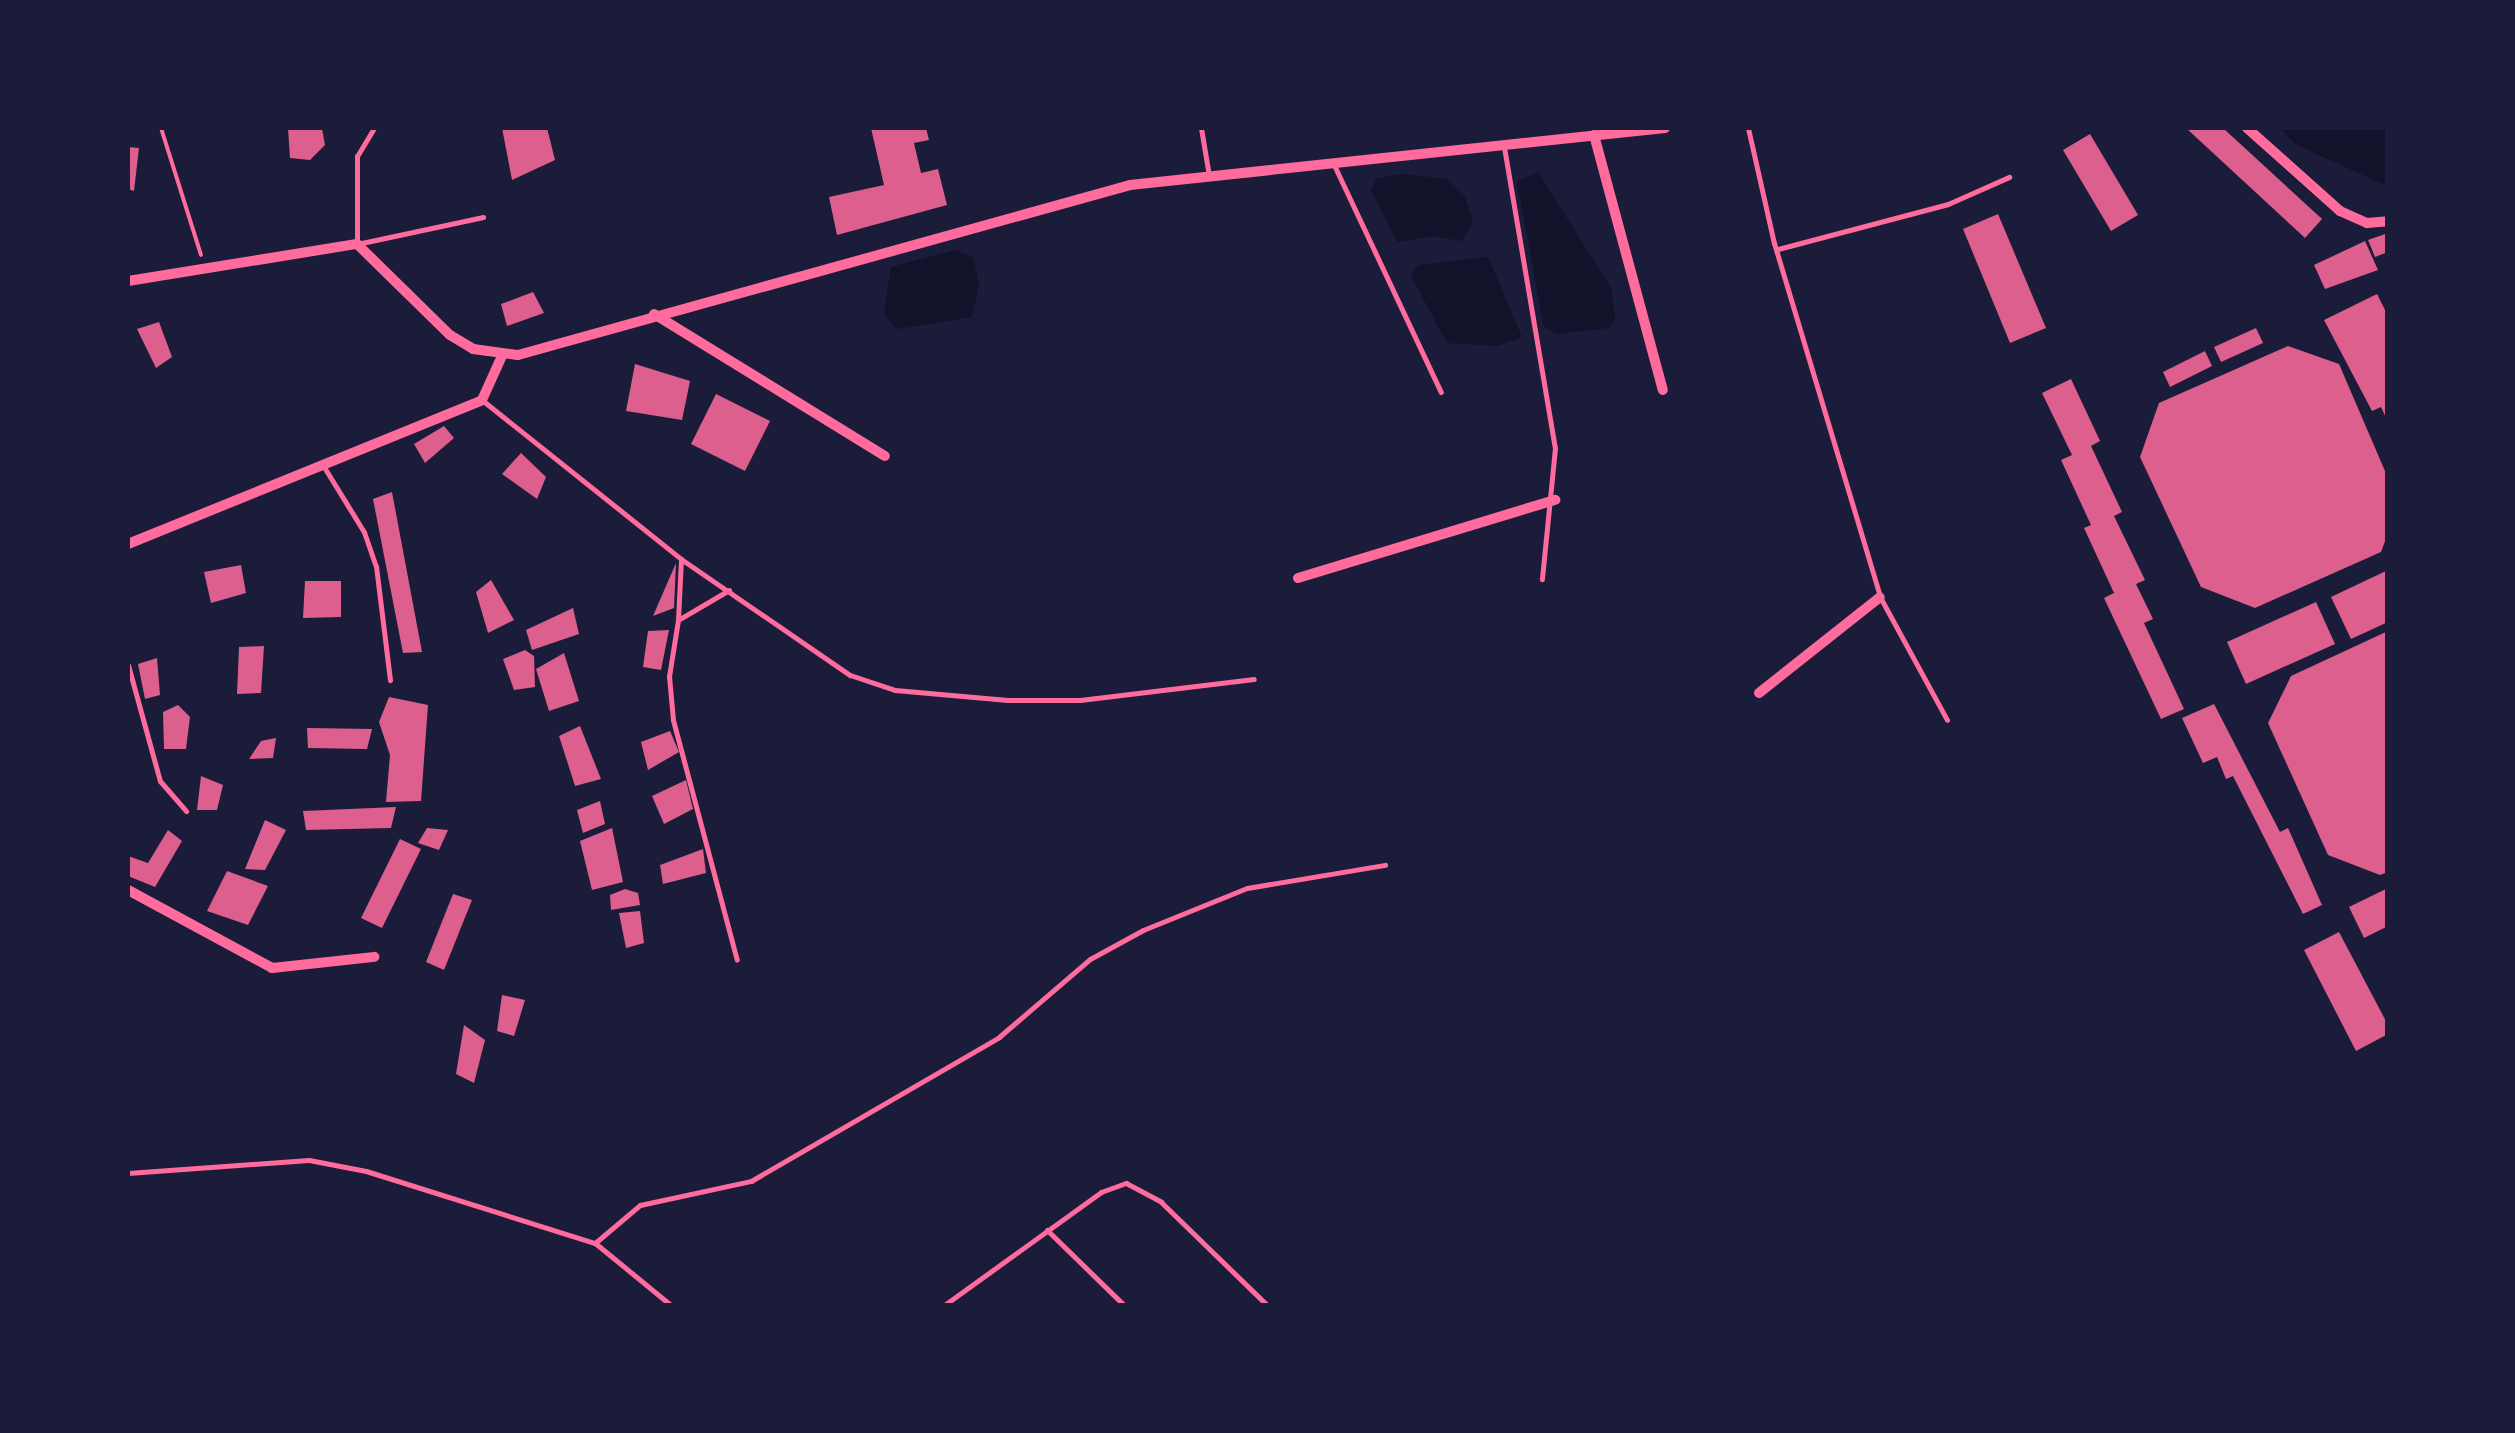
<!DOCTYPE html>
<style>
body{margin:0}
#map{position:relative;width:2515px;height:1433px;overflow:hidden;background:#1b1b3a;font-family:Raleway,sans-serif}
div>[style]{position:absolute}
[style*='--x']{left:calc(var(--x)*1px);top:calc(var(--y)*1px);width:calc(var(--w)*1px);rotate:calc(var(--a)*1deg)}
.water>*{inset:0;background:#12122b}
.building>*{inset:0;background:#dd5f8e}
.path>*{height:4px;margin:-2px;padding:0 2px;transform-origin:2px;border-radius:2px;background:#ff6b9d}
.service>*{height:5px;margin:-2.5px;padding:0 2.5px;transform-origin:2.5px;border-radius:2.5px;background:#ff6b9d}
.minor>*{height:10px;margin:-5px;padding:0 5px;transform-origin:5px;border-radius:5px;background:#ff6b9d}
span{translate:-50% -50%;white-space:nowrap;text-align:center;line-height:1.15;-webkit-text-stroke:9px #1b1b3a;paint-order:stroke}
.frame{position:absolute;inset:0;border:130px solid #1b1b3a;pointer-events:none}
</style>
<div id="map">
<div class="water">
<div style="clip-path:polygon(2279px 128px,2387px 128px,2387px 186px,2295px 144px)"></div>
<div style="clip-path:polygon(1538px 172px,1611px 288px,1615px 319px,1608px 328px,1557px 334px,1544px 327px,1517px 182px)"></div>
<div style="clip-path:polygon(1406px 174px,1446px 179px,1465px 197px,1473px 222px,1462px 241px,1432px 236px,1398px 242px,1371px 191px,1377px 178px)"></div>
<div style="clip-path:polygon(955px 250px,973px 257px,979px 284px,972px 317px,897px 329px,884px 313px,891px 267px)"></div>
<div style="clip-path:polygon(1488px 257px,1522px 337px,1498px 346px,1447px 343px,1411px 276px,1418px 265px)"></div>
</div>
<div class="building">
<div style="clip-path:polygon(288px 128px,322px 128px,325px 145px,310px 160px,290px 158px)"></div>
<div style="clip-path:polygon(502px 128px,547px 128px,555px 160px,512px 180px)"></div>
<div style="clip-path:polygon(871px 128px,926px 128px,929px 140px,914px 143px,921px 173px,938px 169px,947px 205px,837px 235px,829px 197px,884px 185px)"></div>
<div style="clip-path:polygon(2186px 128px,2223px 128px,2322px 219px,2305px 238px)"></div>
<div style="clip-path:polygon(2090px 134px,2138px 215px,2111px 231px,2063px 150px)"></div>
<div style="clip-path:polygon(128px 147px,139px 148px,134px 191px,128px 189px)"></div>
<div style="clip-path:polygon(1998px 214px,2046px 328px,2010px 343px,1963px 229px)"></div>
<div style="clip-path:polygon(2388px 233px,2388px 252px,2375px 257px,2368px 240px)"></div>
<div style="clip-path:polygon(2365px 241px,2378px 270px,2325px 289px,2314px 265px)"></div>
<div style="clip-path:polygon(533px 292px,544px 313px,507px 326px,501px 304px)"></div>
<div style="clip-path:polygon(2377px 294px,2388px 316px,2388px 422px,2381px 407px,2372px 411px,2324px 320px)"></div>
<div style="clip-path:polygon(159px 322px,172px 357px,156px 368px,137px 329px)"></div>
<div style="clip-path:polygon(2256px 328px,2263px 343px,2221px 362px,2214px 347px)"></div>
<div style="clip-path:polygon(2288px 346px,2339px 364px,2388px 478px,2388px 533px,2381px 552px,2255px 608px,2201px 587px,2140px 457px,2159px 403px)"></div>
<div style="clip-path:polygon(2205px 351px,2212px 366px,2170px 387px,2163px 372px)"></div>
<div style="clip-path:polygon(635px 364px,690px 381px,682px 420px,626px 411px)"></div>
<div style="clip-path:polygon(2071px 379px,2100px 441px,2091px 446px,2122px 512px,2114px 516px,2145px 580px,2136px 584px,2153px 619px,2144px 623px,2184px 709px,2161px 719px,2104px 598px,2114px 593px,2084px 528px,2091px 525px,2061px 460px,2072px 455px,2042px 393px)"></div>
<div style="clip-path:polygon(716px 394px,770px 421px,745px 471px,691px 444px)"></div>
<div style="clip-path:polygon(444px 426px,454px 438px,425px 463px,414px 444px)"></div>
<div style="clip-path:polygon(521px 453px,546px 477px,537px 499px,502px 474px)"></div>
<div style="clip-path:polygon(392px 492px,422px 652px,403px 653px,373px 499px)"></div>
<div style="clip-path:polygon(676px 563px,674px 608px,653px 616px)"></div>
<div style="clip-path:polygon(241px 565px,246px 593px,211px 603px,204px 572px)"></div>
<div style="clip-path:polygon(2388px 570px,2388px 622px,2351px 639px,2331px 597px)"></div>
<div style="clip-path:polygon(491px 580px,514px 620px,488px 633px,476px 592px)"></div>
<div style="clip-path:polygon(305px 581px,341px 581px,341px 617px,303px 618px)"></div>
<div style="clip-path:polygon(2316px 602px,2335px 644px,2246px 684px,2227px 642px)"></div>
<div style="clip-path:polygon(573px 608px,579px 634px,532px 650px,526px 630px)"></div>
<div style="clip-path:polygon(669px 630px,661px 670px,643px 667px,648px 631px)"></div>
<div style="clip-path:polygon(2388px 631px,2388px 872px,2380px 875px,2328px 855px,2268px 723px,2291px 676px)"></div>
<div style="clip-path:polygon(264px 646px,261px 693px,237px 694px,239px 647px)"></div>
<div style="clip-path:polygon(525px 650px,534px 656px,535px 687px,514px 690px,503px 659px)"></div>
<div style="clip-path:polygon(564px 653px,579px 701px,549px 711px,536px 669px)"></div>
<div style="clip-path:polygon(157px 658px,160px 695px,145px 699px,138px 664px)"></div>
<div style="clip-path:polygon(389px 697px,428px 705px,421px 801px,386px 802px,390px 755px,379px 722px)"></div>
<div style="clip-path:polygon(2214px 704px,2280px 832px,2288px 828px,2322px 905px,2303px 914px,2233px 776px,2226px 779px,2217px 757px,2203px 763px,2182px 718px)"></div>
<div style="clip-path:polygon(178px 705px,190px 717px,186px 749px,164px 749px,163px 712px)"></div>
<div style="clip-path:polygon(580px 726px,601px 779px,575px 786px,559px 736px)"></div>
<div style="clip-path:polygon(307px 728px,372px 729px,367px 749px,308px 748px)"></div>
<div style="clip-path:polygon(670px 731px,679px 752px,648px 770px,641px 742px)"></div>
<div style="clip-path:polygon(276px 738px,273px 758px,249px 759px,261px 741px)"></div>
<div style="clip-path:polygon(201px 776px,223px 785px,217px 810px,197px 810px)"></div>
<div style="clip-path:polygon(686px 780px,693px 809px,664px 824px,652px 796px)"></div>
<div style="clip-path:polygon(600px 801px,605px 824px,583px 833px,577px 810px)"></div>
<div style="clip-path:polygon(396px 807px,391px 828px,306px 830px,303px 811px)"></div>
<div style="clip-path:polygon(265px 820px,286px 830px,265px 870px,245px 869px)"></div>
<div style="clip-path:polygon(427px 828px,448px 830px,439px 850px,418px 843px)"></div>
<div style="clip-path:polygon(612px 828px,623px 882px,592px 890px,580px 841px)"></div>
<div style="clip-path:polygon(168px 830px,182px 841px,155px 887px,128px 876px,128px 856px,148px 863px)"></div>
<div style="clip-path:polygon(400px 839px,421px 849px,382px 928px,361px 918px)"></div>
<div style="clip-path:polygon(703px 849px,706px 873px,663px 884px,660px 865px)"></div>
<div style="clip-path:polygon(227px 871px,268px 886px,248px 925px,207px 911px)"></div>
<div style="clip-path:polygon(2388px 888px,2388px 926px,2364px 938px,2349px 907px)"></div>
<div style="clip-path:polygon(625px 889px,638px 893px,640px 905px,611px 910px,610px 895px)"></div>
<div style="clip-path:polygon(453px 894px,472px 900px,444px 970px,426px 962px)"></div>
<div style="clip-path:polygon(640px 911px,644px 943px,626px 948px,619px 913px)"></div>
<div style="clip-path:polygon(2339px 932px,2388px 1025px,2388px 1034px,2356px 1051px,2304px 950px)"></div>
<div style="clip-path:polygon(502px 995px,525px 1000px,514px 1036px,497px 1031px)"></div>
<div style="clip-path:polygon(464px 1025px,485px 1040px,474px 1083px,456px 1074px)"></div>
</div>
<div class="path">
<div style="--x:161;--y:128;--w:133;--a:72.5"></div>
</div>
<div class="service">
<div style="--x:374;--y:128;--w:33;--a:121"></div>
<div style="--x:357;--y:156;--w:88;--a:90"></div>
<div style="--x:357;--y:244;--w:129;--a:-12.1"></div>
<div style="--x:1201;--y:128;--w:49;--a:80.5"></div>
<div style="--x:1748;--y:128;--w:118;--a:77.3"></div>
<div style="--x:1774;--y:243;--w:370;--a:73.3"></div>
<div style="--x:1880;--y:597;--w:140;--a:61.4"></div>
<div style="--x:1504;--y:147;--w:305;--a:80.4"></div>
<div style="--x:1555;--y:448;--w:132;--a:95.7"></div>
<div style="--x:1334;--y:165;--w:251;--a:64.8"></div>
<div style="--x:1778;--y:249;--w:176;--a:-14.8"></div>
<div style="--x:1948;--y:204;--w:67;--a:-23.9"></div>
<div style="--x:482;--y:400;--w:255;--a:38.6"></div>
<div style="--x:681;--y:559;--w:205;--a:34.5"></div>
<div style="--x:850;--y:675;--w:47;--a:18.4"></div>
<div style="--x:895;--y:690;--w:113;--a:5.1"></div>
<div style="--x:1008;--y:700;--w:72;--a:0"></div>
<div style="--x:1080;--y:700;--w:175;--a:-6.9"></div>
<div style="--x:324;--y:467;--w:76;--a:58.4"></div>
<div style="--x:364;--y:532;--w:36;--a:71"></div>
<div style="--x:376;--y:566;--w:115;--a:83"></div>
<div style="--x:729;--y:590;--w:59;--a:149.5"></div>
<div style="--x:678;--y:620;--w:57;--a:99.1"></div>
<div style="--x:669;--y:676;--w:44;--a:84.8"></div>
<div style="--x:673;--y:720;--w:248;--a:75.1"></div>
<div style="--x:678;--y:620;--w:61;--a:-87.2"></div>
<div style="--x:128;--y:665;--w:120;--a:74.6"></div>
<div style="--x:160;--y:781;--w:40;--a:49"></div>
<div style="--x:128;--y:1173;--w:181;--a:-4.1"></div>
<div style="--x:309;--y:1160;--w:58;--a:10.9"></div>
<div style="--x:366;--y:1171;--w:240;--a:17.5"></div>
<div style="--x:595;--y:1243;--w:99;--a:39.3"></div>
<div style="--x:1047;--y:1230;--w:109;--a:44.3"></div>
<div style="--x:595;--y:1243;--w:59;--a:-40.2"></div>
<div style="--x:640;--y:1205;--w:114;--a:-12.2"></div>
<div style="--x:751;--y:1181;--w:287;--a:-30.1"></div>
<div style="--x:999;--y:1037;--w:120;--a:-40.6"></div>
<div style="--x:1090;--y:959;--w:60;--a:-28.7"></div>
<div style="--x:1143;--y:930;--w:112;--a:-22"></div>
<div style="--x:1247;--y:888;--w:140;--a:-9.5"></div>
<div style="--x:943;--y:1306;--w:195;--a:-35.8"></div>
<div style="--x:1101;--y:1192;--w:27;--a:-20"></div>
<div style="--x:1126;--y:1183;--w:40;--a:28"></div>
<div style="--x:1161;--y:1202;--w:149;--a:44.2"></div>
</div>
<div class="minor">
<div style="--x:2247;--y:128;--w:125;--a:41.7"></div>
<div style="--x:2340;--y:211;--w:30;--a:24"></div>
<div style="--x:2367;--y:223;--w:21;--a:-5"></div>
<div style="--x:1594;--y:135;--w:264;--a:74.9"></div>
<div style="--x:128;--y:281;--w:232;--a:-9.2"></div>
<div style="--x:357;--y:244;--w:130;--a:44.4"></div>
<div style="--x:450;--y:335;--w:27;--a:31"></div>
<div style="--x:473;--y:349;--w:45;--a:7.6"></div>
<div style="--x:518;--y:355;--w:635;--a:-15.52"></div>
<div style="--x:1130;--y:185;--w:538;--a:-6.08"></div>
<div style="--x:654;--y:314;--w:271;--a:31.6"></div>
<div style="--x:128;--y:544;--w:382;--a:-22.1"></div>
<div style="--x:482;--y:400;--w:48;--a:-65.6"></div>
<div style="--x:1298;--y:578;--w:269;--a:-16.9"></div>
<div style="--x:1759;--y:693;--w:154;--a:-38.4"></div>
<div style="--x:128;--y:890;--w:164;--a:28.4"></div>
<div style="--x:272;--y:968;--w:103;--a:-6.2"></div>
</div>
<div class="frame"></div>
</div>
